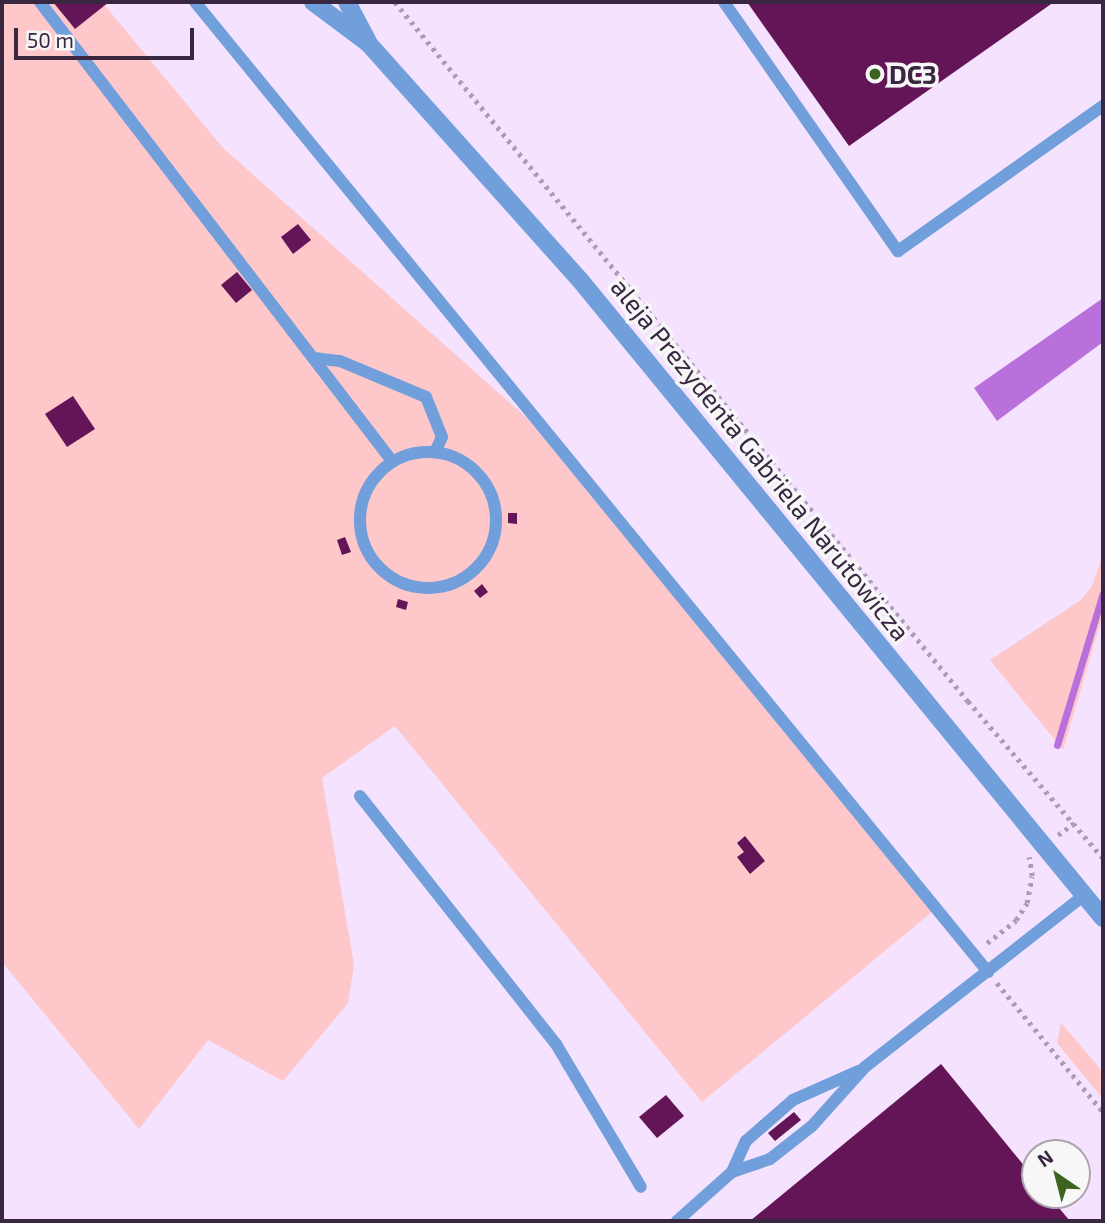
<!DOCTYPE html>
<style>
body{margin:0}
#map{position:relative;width:1105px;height:1223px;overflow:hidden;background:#f5e2fe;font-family:"Exo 2",sans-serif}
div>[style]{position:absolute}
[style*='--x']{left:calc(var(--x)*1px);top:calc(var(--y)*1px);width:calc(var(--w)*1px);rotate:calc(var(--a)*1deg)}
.green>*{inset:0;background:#fec7c9}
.water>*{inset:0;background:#ba70da}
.stream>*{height:7px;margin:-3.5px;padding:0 3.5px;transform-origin:3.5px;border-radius:3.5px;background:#ba70da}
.building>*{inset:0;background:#631558}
.path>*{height:4.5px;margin-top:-2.25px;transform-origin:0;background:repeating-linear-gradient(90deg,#ae9cb7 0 3.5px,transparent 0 8.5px)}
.service>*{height:12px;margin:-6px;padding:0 6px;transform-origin:6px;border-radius:6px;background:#709fdb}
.service>.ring{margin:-6px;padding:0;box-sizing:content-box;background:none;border:12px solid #709fdb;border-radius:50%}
.tertiary>*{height:18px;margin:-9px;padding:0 9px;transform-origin:9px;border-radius:9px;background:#709fdb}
.dots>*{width:19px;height:19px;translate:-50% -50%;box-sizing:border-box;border:4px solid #f7f7f7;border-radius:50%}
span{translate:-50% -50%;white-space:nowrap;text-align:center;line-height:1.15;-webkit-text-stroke:7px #f7f7f7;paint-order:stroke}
.poi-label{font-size:26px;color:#392741;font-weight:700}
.left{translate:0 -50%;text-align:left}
.street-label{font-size:26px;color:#392741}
.frame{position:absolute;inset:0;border:4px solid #392741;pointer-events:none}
.north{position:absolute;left:1021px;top:1139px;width:70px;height:70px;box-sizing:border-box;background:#f7f7f7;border:2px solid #aba4ae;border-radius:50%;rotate:325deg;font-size:19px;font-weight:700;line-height:28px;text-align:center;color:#392741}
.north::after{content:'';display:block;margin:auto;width:24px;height:32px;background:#3c6420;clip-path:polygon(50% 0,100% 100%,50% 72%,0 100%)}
.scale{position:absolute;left:14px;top:28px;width:180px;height:32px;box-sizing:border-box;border:4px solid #392741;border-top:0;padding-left:9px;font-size:21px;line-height:24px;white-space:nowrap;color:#392741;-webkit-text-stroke:5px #f7f7f7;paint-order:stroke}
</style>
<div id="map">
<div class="green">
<div style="clip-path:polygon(2px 2px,102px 2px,223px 148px,529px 420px,932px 912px,702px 1102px,395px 726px,322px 778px,354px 965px,348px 1003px,283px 1081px,208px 1040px,139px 1129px,2px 962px)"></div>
<div style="clip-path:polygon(1103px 554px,1103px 614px,1063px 750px,990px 660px,1081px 600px,1092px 586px)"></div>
<div style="clip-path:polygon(1061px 1023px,1103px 1072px,1103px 1099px,1057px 1043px)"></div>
</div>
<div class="water">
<div style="clip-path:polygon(1103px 298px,1103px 342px,997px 421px,974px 388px)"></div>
</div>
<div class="stream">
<div style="--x:1057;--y:745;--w:159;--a:-73.2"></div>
</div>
<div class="building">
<div style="clip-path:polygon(53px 2px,109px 2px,75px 29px)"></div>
<div style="clip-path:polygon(747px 2px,1054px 2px,849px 146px)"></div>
<div style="clip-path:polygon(298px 224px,311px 240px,293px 254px,281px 237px)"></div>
<div style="clip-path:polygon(237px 272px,252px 290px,236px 303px,221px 285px)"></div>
<div style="clip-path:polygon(73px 396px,95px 429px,67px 447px,45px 414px)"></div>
<div style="clip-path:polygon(508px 513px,517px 513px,517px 524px,508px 523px)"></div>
<div style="clip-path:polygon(345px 537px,351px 552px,342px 555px,337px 540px)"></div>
<div style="clip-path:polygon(482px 584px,488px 592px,480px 598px,474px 591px)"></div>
<div style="clip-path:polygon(398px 599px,408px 602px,406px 610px,396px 607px)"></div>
<div style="clip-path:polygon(745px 836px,765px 861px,750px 874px,737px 857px,744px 852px,737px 843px)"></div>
<div style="clip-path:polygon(941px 1064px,1035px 1179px,1035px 1195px,1048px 1195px,1070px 1221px,750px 1221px)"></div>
<div style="clip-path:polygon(666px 1095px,684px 1116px,657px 1138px,639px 1117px)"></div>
<div style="clip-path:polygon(794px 1112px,801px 1120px,775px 1141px,768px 1133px)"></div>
</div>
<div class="path">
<div style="--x:395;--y:2;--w:904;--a:50.66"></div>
<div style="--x:968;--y:701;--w:207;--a:49.3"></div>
<div style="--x:1058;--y:835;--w:20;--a:-37"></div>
<div style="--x:987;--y:943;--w:37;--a:-38"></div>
<div style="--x:1016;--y:920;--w:20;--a:-57"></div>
<div style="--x:1027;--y:903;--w:27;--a:-80"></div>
<div style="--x:1032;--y:876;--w:19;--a:-99"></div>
<div style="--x:997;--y:983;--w:167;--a:50.6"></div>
</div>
<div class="service">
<div style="--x:40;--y:2;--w:578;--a:52.52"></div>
<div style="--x:195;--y:2;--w:1253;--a:50.73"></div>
<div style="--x:724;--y:2;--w:304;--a:55.1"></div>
<div style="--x:898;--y:251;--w:251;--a:-35.3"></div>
<div style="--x:314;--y:358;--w:26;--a:7"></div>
<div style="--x:340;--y:361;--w:93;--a:22.7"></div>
<div style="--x:426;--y:397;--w:43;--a:68.2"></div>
<div style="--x:442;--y:437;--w:17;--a:115"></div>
<div class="ring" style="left:360px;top:452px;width:124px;height:124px"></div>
<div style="--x:360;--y:796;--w:316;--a:51.7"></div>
<div style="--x:556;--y:1044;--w:166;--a:59.3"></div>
<div style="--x:732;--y:1172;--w:40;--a:-18.9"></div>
<div style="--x:770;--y:1159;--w:53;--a:-38.2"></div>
<div style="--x:812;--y:1126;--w:79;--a:-48.1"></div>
<div style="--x:865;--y:1067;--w:278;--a:-38.1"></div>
<div style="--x:677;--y:1221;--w:74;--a:-41.7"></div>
<div style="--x:732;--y:1172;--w:34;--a:-66"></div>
<div style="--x:746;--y:1141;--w:62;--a:-41.1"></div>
<div style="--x:793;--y:1100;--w:71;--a:-24"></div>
</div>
<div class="tertiary">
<div style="--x:313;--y:2;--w:69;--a:36.7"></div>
<div style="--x:368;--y:43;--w:318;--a:48.2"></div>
<div style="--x:580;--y:280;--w:825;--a:50.66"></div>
<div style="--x:347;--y:2;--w:43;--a:62.2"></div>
</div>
<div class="dots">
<div style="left:875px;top:74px;background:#3c6420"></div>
</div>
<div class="poi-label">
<span class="left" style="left:889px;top:74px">DC3</span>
</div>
<div class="street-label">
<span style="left:761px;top:459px;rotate:51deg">aleja Prezydenta Gabriela Narutowicza</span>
</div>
<div class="frame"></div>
<div class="north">N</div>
<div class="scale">50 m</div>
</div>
